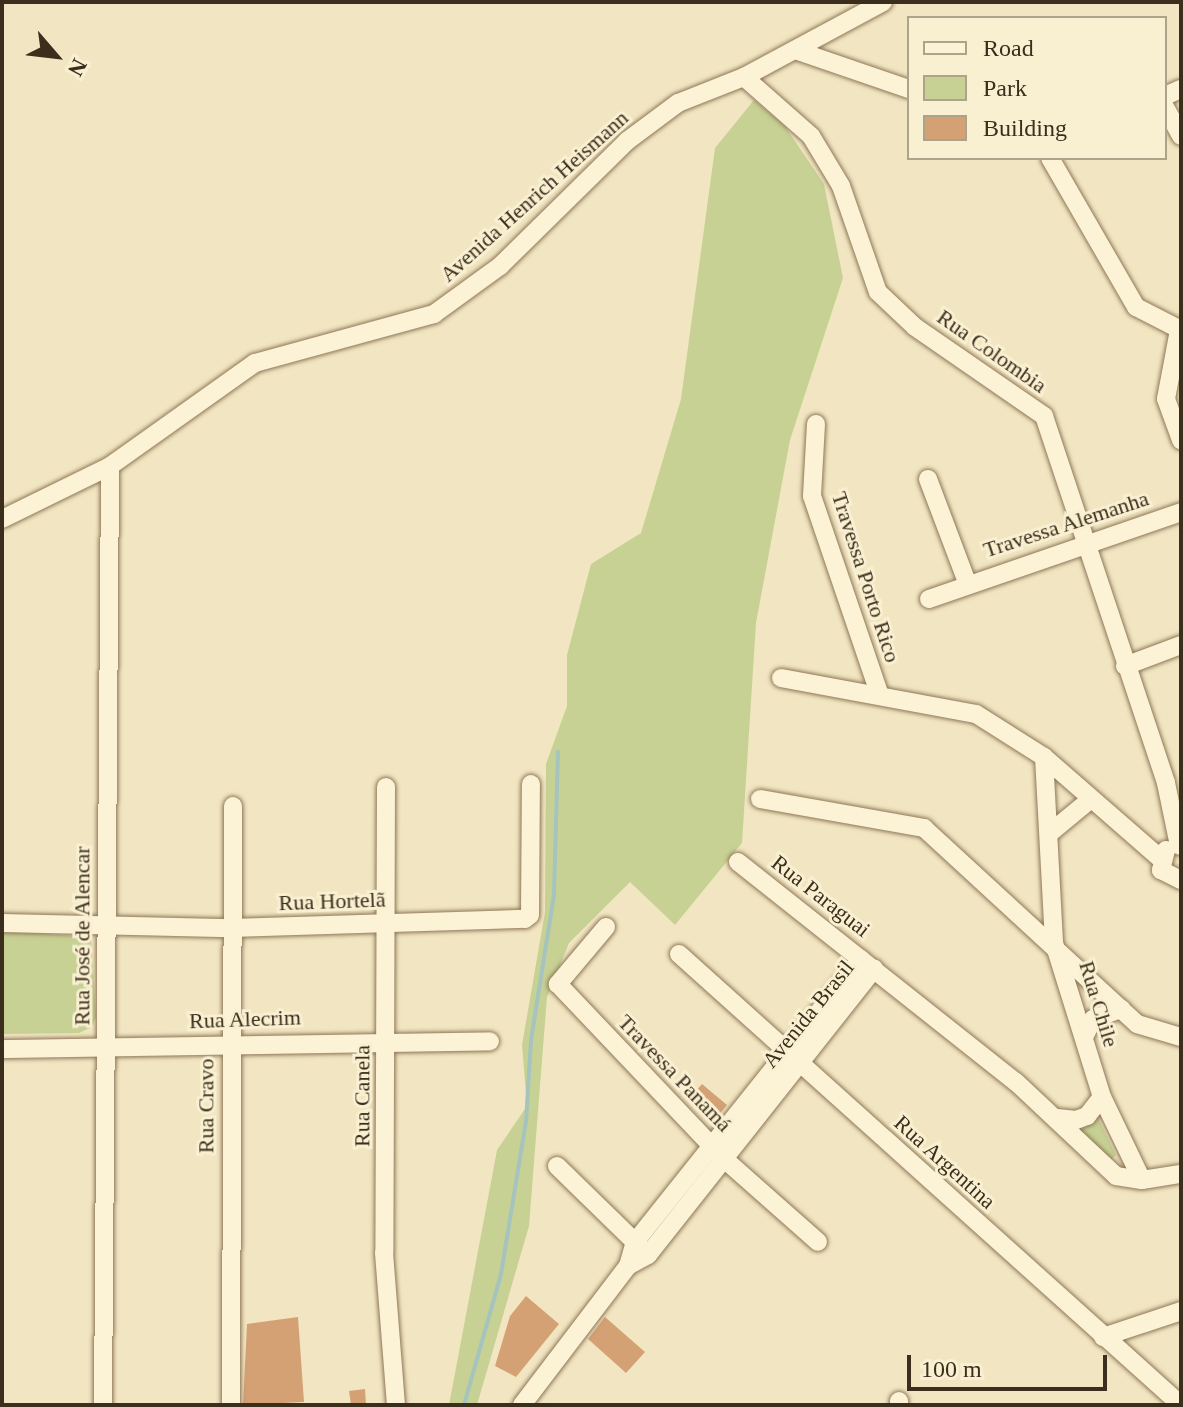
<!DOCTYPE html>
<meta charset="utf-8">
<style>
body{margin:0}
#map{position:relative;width:1183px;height:1407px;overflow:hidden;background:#f2e6c2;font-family:"Times New Roman",serif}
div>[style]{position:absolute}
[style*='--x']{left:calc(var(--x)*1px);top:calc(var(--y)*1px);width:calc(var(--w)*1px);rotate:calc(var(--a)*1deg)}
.green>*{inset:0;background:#c7d194}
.stream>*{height:4px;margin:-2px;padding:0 2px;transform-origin:2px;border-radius:2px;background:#a4c4bd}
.building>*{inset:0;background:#d4a174}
.roads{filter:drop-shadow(0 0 2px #8e7757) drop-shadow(0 0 2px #8e7757)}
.minor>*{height:18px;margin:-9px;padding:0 9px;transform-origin:9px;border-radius:9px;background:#fcf2d6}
span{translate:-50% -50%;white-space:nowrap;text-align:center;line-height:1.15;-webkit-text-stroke:6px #f9f0d2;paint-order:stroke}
.street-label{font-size:22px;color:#3c2e1d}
.frame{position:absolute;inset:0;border:4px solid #3c2e1d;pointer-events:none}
.legend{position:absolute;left:907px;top:16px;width:260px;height:144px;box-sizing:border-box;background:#f9f0d2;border:2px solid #ada28a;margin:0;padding:10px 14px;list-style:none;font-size:24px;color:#3c2e1d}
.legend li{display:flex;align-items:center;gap:16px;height:40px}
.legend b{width:40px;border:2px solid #ada28a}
.north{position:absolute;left:16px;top:16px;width:80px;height:80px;-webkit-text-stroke:6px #f9f0d2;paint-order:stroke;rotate:118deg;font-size:22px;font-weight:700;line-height:32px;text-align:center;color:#3c2e1d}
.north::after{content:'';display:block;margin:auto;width:28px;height:36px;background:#3c2e1d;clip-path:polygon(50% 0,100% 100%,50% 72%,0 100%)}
.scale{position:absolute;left:907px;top:1355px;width:200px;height:36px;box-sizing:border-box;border:4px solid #3c2e1d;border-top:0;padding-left:10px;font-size:24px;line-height:28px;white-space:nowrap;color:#3c2e1d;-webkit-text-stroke:6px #f9f0d2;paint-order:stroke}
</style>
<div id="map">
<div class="green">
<div style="clip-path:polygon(754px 100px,784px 125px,824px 184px,843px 278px,790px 440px,756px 623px,742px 843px,675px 925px,630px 882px,569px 943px,547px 997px,529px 1226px,477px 1405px,449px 1405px,497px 1150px,527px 1106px,522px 1045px,545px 912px,546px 764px,567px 706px,567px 655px,591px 564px,641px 533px,681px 399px,715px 148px)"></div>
<div style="clip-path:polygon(2px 931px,91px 937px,96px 1017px,92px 1027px,79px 1033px,2px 1034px)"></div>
<div style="clip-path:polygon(1096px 1114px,1116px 1155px,1110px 1161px,1078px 1134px)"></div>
</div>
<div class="stream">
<div style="--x:464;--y:1405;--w:136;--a:-74.2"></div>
<div style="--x:501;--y:1274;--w:154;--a:-80.7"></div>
<div style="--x:526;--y:1122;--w:82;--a:-86.5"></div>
<div style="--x:531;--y:1040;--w:148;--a:-81"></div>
<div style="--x:554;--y:894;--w:142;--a:-88.4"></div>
</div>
<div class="building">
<div style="clip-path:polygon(702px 1084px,727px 1105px,714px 1121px,689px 1099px)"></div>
<div style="clip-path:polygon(526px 1296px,559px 1324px,516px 1377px,495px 1366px,510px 1316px)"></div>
<div style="clip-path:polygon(298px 1317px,304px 1402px,243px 1405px,247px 1324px)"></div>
<div style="clip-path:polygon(605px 1317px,645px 1352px,626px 1373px,588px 1339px)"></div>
<div style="clip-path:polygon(365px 1389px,366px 1405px,351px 1405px,349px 1391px)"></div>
</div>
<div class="roads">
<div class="minor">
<div style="--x:798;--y:51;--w:117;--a:18.9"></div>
<div style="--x:744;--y:77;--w:89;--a:41.4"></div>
<div style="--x:811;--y:136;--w:58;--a:59"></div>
<div style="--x:841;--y:186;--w:112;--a:70.8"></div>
<div style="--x:878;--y:292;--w:51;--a:43.4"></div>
<div style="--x:915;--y:327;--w:157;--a:34.6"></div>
<div style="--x:1044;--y:416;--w:387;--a:71.6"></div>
<div style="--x:1166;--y:783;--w:64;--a:78.3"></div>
<div style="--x:1165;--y:96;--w:17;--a:-24"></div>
<div style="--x:1165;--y:107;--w:33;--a:61"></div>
<div style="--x:1050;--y:158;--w:172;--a:60"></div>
<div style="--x:1136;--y:307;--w:51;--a:27.1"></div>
<div style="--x:1179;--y:330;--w:70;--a:100.7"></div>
<div style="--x:1166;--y:399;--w:44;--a:69.9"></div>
<div style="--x:816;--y:424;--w:72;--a:93.2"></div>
<div style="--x:812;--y:496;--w:211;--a:71.2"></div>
<div style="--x:928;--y:479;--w:110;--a:69.3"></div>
<div style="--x:2;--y:519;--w:120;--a:-26.1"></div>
<div style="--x:110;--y:466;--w:178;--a:-35.4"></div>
<div style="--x:255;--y:363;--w:186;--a:-15.3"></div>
<div style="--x:434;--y:314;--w:82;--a:-36"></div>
<div style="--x:500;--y:266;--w:178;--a:-44.5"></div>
<div style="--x:627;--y:141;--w:64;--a:-36.7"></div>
<div style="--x:678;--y:103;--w:71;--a:-21.5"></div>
<div style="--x:744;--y:77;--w:158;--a:-28.3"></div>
<div style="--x:929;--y:599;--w:267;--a:-19"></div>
<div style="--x:1125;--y:666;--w:60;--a:-20.6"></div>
<div style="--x:781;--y:678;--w:198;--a:10.5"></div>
<div style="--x:976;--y:714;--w:80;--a:32.3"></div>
<div style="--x:1044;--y:757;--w:155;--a:41.1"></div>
<div style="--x:1044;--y:757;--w:186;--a:86.9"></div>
<div style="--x:1054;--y:943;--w:161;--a:72.7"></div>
<div style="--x:1102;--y:1097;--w:92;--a:64.3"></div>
<div style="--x:386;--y:787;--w:466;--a:90.2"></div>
<div style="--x:384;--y:1253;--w:152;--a:85.5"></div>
<div style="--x:760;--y:799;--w:167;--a:10"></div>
<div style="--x:924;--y:828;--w:289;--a:42.6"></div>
<div style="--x:1137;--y:1024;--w:46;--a:16.5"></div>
<div style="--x:1051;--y:832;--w:52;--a:-39.5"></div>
<div style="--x:1166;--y:850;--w:21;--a:104"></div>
<div style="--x:1161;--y:870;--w:22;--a:27"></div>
<div style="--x:738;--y:862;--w:355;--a:38.4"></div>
<div style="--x:1016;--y:1082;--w:137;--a:43.2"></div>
<div style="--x:1116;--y:1176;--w:26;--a:9"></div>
<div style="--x:1142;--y:1180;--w:39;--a:-9"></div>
<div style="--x:2;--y:923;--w:229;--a:1.3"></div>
<div style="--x:231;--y:928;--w:294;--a:-1.8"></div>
<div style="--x:525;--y:919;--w:6;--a:-39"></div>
<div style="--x:530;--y:915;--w:131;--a:-89.6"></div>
<div style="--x:606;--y:927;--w:75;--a:130.1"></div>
<div style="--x:558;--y:984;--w:238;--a:46.5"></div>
<div style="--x:722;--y:1157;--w:128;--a:41.5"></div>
<div style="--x:679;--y:954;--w:675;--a:41.94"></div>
<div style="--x:1084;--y:1037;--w:20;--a:-63"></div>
<div style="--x:1093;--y:1019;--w:30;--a:-20"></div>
<div style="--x:2;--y:1049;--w:488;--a:-0.9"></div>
<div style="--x:1057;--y:1118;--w:19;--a:6"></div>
<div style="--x:1076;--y:1120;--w:12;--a:-20"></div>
<div style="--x:1087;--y:1116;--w:24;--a:-52"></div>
<div style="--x:557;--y:1166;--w:120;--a:44.3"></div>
<div style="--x:628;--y:1266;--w:23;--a:-29"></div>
<div style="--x:648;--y:1255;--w:365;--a:-51.7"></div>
<div style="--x:1103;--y:1337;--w:82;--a:-18.4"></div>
<div style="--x:103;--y:1405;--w:939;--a:-89.57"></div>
<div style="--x:231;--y:1405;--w:599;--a:-89.81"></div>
<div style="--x:522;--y:1405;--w:175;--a:-52.7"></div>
<div style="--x:628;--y:1266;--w:25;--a:-74"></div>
<div style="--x:635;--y:1242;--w:362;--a:-51.4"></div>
<div style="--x:899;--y:1405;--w:4;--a:-90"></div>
</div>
</div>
<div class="street-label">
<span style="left:534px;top:196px;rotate:-42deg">Avenida Henrich Heismann</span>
<span style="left:992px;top:351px;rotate:35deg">Rua Colombia</span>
<span style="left:1066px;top:524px;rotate:-18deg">Travessa Alemanha</span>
<span style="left:866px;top:577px;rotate:72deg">Travessa Porto Rico</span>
<span style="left:821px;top:896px;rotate:38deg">Rua Paraguai</span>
<span style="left:332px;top:901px;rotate:-2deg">Rua Hortelã</span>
<span style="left:82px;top:936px;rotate:-90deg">Rua José de Alencar</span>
<span style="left:1099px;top:1004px;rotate:73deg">Rua Chile</span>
<span style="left:808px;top:1014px;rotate:-51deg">Avenida Brasil</span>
<span style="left:245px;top:1019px;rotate:-2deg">Rua Alecrim</span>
<span style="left:675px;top:1073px;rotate:46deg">Travessa Panamá</span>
<span style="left:362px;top:1096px;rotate:-90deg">Rua Canela</span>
<span style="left:206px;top:1106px;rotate:-90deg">Rua Cravo</span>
<span style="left:945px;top:1162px;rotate:42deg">Rua Argentina</span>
</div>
<div class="frame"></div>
<ul class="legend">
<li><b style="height:10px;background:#fcf2d6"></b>Road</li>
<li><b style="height:22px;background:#c7d194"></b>Park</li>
<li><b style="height:22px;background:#d4a174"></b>Building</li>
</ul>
<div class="north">N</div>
<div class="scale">100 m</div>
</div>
